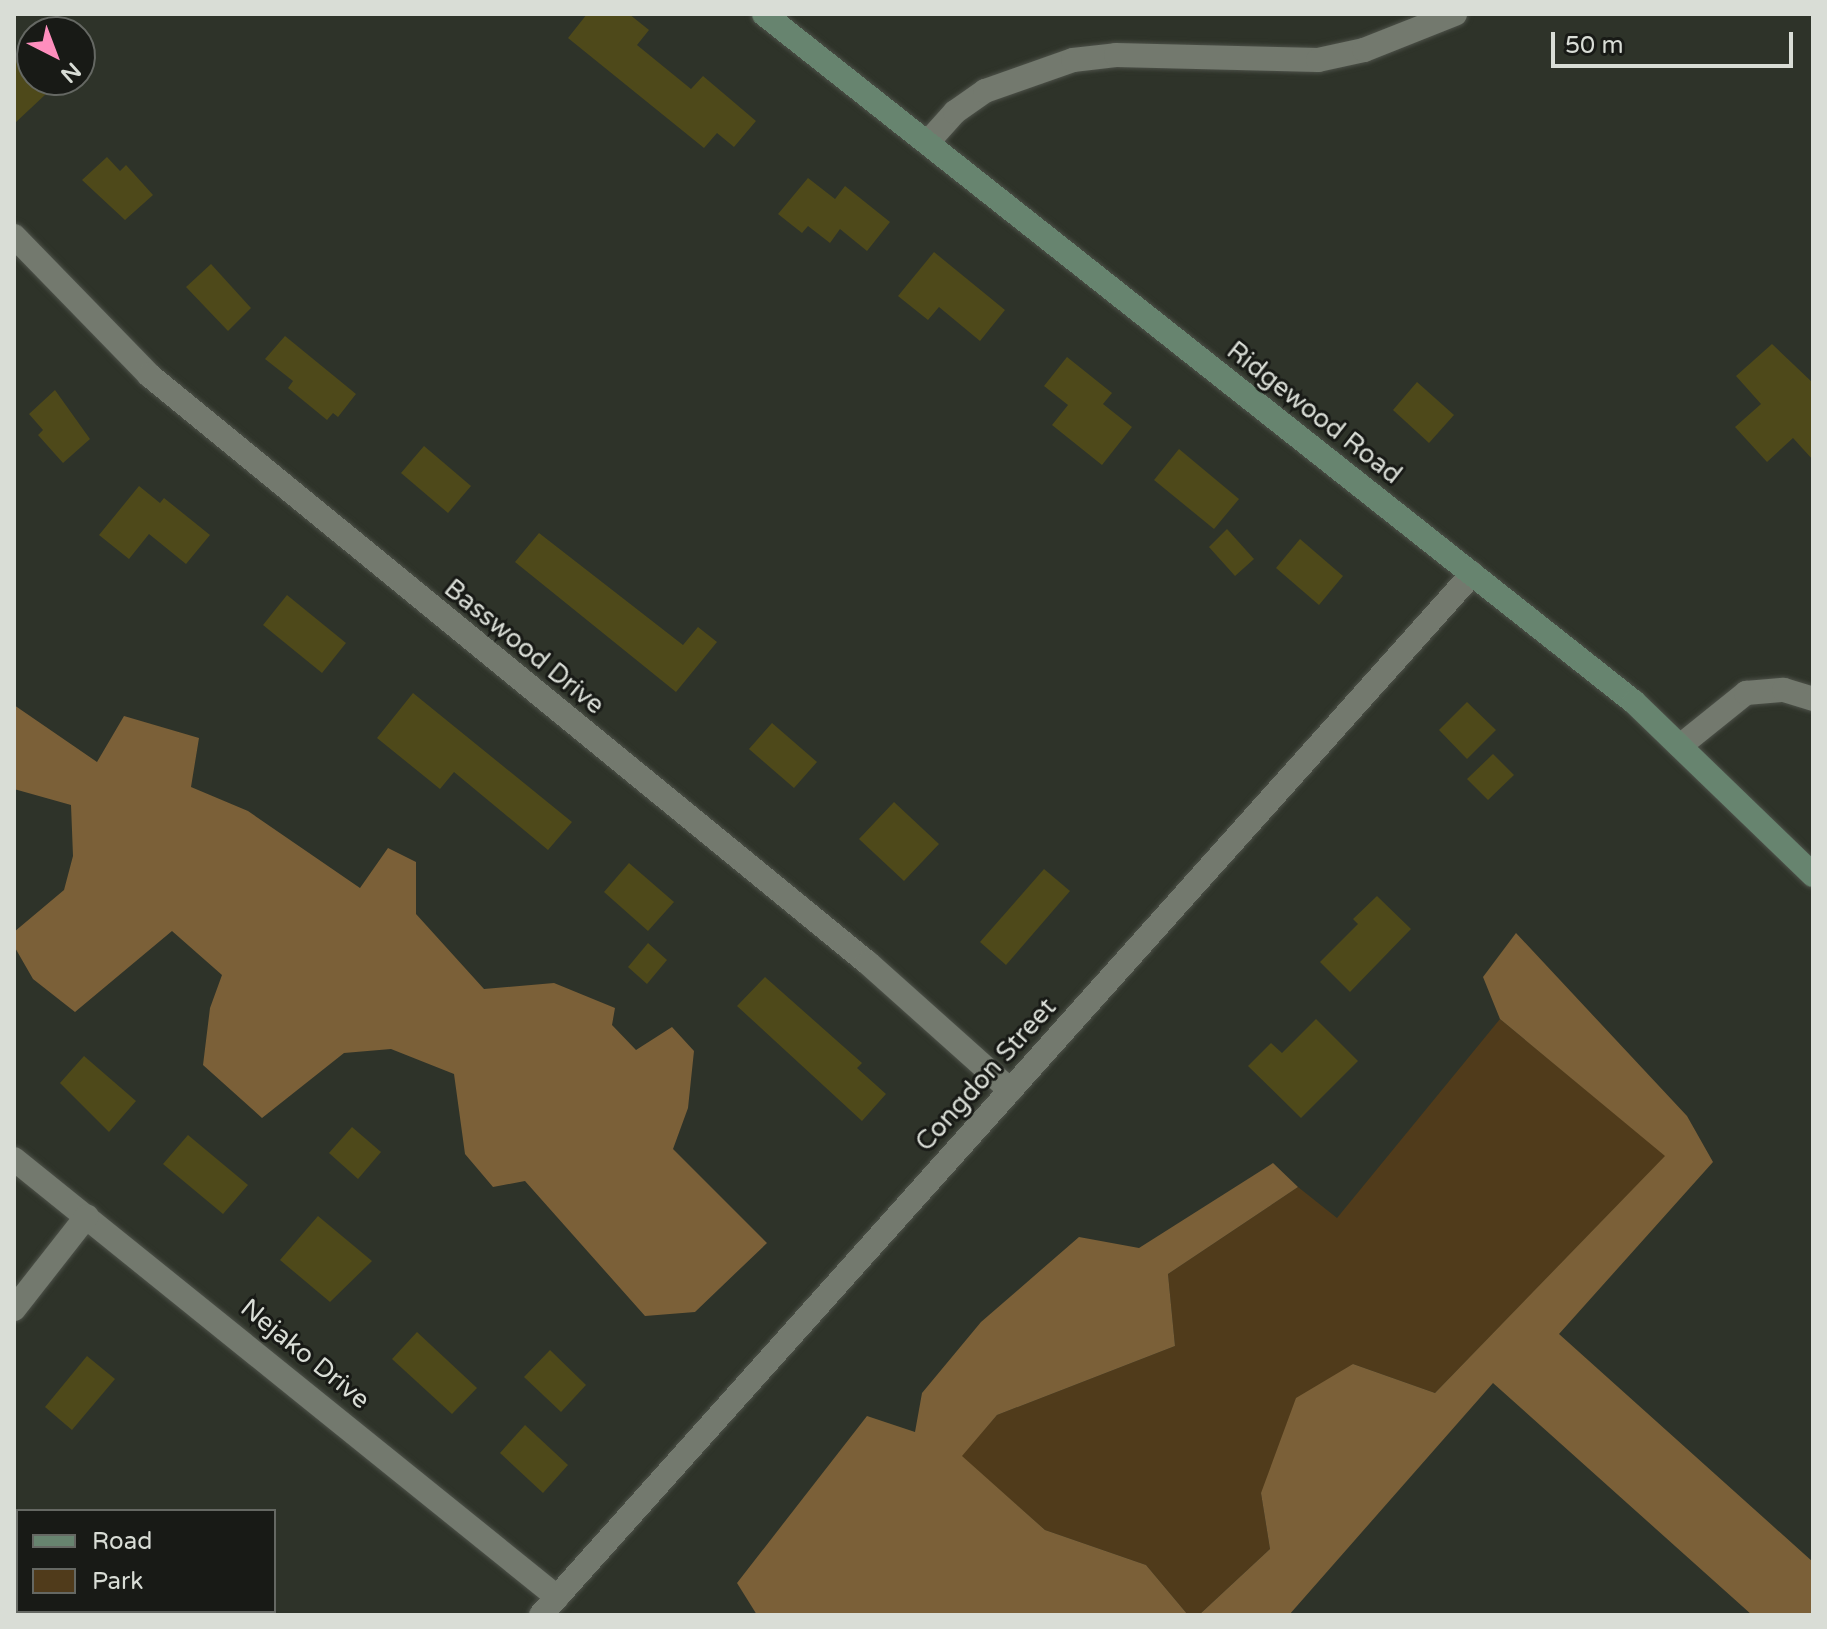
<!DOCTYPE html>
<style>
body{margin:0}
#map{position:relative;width:1827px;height:1629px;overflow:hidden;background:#2e3329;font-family:"Varela Round",sans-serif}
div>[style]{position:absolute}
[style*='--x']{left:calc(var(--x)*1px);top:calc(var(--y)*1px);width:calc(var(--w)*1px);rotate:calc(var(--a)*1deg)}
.green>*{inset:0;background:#503b1b}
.forest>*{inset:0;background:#7b6038}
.building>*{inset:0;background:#4e491a}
.roads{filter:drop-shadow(0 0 2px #4d5149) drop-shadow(0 0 2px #4d5149)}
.street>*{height:24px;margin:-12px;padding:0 12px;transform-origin:12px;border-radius:12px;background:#73796e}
.secondary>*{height:24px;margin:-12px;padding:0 12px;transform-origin:12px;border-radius:12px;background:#67846f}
span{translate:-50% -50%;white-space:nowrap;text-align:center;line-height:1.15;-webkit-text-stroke:6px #181a16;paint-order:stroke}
.street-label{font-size:26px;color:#d9ddd6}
.frame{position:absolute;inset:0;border:16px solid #d9ddd6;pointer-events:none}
.legend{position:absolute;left:16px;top:1509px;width:260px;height:104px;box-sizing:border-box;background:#181a16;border:2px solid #656863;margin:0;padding:10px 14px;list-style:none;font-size:24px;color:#d9ddd6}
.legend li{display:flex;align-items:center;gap:16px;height:40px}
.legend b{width:40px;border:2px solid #656863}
.north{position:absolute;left:16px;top:16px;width:80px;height:80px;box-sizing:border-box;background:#181a16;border:2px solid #656863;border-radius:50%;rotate:138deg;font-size:22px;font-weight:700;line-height:32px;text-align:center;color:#d9ddd6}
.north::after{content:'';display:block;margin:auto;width:28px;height:36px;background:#fe8ebd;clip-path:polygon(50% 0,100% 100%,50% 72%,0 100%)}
.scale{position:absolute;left:1551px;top:32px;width:242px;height:36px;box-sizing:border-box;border:4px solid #d9ddd6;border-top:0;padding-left:10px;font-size:24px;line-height:28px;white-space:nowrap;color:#d9ddd6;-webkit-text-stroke:6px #181a16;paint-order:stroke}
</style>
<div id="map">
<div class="green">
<div style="clip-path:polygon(1500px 1019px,1666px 1156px,1435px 1393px,1353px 1364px,1261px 1493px,1270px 1549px,1199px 1615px,1188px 1615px,1146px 1565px,1045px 1530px,961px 1456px,997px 1415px,1175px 1346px,1168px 1274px,1298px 1187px,1337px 1218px)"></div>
</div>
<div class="forest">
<div style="clip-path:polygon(14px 705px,97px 762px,124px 716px,199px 738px,191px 787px,248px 811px,360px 888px,388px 848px,416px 862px,416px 914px,484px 989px,554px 983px,615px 1008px,612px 1025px,636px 1050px,672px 1027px,694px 1051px,688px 1108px,673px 1149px,767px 1243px,695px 1312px,645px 1316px,525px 1181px,493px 1187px,465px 1154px,454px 1074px,391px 1049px,344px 1053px,262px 1118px,203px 1065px,210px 1008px,222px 975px,172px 931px,75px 1012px,33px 979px,14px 946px,14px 932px,64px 890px,73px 856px,71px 805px,14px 789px)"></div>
<div style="clip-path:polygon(1516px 933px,1687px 1116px,1713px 1162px,1559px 1334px,1813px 1562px,1813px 1615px,1752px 1615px,1493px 1383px,1289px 1615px,1199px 1615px,1270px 1549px,1261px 1493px,1296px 1398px,1353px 1364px,1435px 1393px,1665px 1156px,1500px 1019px,1483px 977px)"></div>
<div style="clip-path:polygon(1273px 1163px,1298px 1187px,1168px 1274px,1175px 1346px,997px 1415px,962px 1456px,1045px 1530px,1146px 1565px,1188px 1615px,757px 1615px,737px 1583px,867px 1416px,915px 1432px,922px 1393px,981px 1322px,1079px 1237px,1139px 1248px)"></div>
</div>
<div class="building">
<div style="clip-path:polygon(587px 14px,629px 14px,649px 30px,637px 45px,691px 89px,703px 76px,756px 121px,734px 147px,717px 133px,704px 148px,568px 38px)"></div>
<div style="clip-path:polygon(14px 57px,47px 93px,14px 124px)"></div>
<div style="clip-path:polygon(107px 157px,120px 171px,126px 165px,153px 195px,125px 220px,82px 180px)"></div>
<div style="clip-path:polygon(808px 178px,835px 199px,845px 186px,890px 222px,867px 251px,840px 229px,830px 243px,808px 226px,802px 233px,778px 214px)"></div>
<div style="clip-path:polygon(934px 252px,1005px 310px,980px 341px,939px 307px,928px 320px,898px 296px)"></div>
<div style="clip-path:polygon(211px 264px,251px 308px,228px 331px,186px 287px)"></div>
<div style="clip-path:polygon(285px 336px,356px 394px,338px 417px,333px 413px,327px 420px,288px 388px,293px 381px,265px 359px)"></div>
<div style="clip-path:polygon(1772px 344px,1813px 383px,1813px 460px,1793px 438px,1767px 462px,1735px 427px,1761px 404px,1736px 376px)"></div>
<div style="clip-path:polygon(1067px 357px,1112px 393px,1103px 404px,1132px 427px,1102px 465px,1052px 425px,1068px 405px,1044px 386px)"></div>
<div style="clip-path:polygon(1417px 382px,1454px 415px,1429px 443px,1393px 410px)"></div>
<div style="clip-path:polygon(55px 390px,90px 439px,63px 463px,38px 435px,43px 430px,29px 414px)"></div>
<div style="clip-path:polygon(424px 446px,471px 486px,448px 513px,401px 473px)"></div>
<div style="clip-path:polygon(1179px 449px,1239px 499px,1214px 529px,1154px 480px)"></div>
<div style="clip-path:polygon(139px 486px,160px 503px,164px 498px,210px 535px,186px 564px,149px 534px,129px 559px,99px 535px)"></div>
<div style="clip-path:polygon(1227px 529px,1254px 559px,1235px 576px,1209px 547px)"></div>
<div style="clip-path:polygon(539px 533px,683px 645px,698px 627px,717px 642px,676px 692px,515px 562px)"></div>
<div style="clip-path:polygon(1300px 539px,1343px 576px,1319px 605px,1276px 568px)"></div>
<div style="clip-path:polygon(287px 595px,346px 643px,322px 673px,263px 625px)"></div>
<div style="clip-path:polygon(413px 693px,572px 822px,548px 850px,454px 772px,440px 789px,377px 738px)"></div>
<div style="clip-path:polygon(1467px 702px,1496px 730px,1467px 759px,1439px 730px)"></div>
<div style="clip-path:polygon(772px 723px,817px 762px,794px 788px,749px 749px)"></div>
<div style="clip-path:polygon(1493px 754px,1514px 775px,1488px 800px,1467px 779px)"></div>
<div style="clip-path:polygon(894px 802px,939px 844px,904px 881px,859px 839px)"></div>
<div style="clip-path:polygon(629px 863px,674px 902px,648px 931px,604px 892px)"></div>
<div style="clip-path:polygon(1044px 869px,1070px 891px,1006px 965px,980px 942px)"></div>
<div style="clip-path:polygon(1377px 896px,1411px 929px,1350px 992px,1320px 962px,1358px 924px,1353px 919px)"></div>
<div style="clip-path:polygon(648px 943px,667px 960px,647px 984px,628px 967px)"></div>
<div style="clip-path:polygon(765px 977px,862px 1063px,857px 1068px,886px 1094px,862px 1121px,737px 1006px)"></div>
<div style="clip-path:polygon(1316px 1019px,1358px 1061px,1301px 1118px,1248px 1066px,1271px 1043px,1282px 1053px)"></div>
<div style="clip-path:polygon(84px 1056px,136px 1101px,109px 1132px,60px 1083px)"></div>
<div style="clip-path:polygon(352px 1127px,381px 1152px,358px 1179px,329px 1153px)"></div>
<div style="clip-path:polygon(188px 1135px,248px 1185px,223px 1214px,163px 1164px)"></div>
<div style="clip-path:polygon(318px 1216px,372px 1261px,330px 1302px,280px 1260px)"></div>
<div style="clip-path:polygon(417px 1332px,477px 1388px,452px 1414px,392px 1359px)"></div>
<div style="clip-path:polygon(550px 1350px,586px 1385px,561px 1412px,524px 1377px)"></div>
<div style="clip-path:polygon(87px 1356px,115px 1379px,72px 1430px,45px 1407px)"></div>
<div style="clip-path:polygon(525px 1425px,568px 1465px,543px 1493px,500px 1453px)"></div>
</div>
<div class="roads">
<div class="street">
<div style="--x:928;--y:142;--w:40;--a:-48"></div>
<div style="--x:955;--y:112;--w:37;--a:-35"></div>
<div style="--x:985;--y:91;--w:93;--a:-19.4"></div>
<div style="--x:1073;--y:60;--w:43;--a:-6.6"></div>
<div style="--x:1116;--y:55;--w:202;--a:1.4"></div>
<div style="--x:1318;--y:60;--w:47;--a:-12.3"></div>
<div style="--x:1364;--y:50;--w:98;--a:-21.6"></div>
<div style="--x:14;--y:236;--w:194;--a:45.8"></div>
<div style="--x:149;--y:375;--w:929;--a:39.28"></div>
<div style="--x:868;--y:963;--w:191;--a:41.8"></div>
<div style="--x:1680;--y:746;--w:85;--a:-38.8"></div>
<div style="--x:1746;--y:693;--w:38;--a:-5"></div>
<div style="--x:1784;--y:690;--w:30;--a:17"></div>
<div style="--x:14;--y:1159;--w:698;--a:38.89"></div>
<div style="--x:14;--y:1309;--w:118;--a:-51.9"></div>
<div style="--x:541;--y:1615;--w:1397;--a:-48.19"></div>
</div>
<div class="secondary">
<div style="--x:764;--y:14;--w:1109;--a:38.34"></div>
<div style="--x:1634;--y:702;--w:249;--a:44"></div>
</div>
</div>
<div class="street-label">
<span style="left:1314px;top:413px;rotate:38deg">Ridgewood Road</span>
<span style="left:524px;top:647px;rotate:39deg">Basswood Drive</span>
<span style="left:986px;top:1075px;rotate:-48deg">Congdon Street</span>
<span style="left:305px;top:1354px;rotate:39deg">Nejako Drive</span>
</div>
<div class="frame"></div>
<ul class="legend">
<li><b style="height:10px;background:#67846f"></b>Road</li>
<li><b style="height:22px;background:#503b1b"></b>Park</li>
</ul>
<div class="north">N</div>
<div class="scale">50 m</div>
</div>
